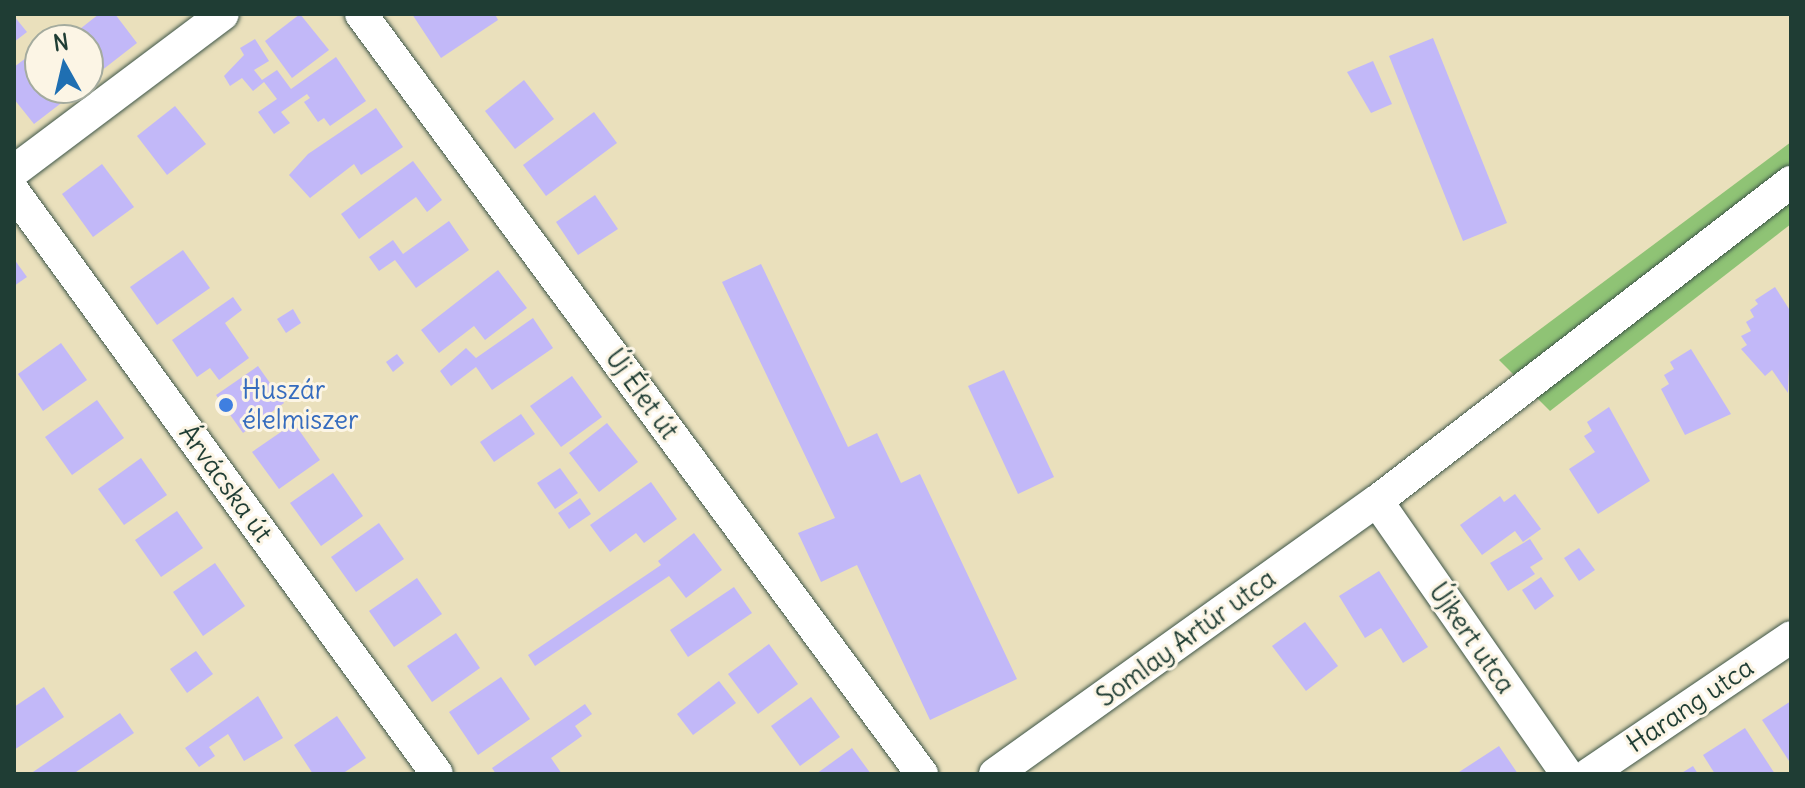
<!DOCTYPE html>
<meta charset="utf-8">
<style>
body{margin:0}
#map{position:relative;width:1805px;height:788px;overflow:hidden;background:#eae0bc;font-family:Delius,sans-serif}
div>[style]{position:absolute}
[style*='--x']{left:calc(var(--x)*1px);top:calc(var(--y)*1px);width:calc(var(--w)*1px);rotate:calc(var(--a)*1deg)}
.green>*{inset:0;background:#8fc375}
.building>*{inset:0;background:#c2b8f8}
.roads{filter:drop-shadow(0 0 2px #3d5548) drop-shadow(0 0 2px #3d5548)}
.minor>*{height:32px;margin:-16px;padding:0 16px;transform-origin:16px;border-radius:16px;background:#fff}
.dots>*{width:22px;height:22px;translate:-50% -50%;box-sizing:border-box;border:4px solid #fcf5e5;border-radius:50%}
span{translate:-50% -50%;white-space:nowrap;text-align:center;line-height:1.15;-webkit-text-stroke:6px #fcf5e5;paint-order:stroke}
.shop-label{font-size:26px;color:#366cbe}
.left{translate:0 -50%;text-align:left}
.street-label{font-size:26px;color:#1f3d34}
.frame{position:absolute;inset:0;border:16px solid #1f3d34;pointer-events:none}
.north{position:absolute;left:24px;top:24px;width:80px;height:80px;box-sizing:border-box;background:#fcf5e5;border:2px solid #a4ab9e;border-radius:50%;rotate:352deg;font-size:22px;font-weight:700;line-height:32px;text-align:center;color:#1f3d34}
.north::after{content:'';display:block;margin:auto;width:28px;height:36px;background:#1f6fb2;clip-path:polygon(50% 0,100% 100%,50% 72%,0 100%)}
</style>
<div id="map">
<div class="green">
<div style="clip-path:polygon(1791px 142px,1791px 224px,1550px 411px,1499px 360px)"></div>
</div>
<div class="building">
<div style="clip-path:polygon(99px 14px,115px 14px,137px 43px,101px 71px,94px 62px,88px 67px,88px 40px,66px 40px)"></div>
<div style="clip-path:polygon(300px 14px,329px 50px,292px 78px,265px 41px)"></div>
<div style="clip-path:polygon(412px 14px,495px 14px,498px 20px,441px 58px)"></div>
<div style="clip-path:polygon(14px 16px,27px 32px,14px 42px)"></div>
<div style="clip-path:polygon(1433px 38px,1507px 223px,1463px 241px,1389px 56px)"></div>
<div style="clip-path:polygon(255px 39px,269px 61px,254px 70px,262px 80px,277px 70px,291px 89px,336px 57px,366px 101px,330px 126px,324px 118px,318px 122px,304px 102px,310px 98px,307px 94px,281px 112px,290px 123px,274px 134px,258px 112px,277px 99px,264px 82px,253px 91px,242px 78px,230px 86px,224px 76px,244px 55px,240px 48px)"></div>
<div style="clip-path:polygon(38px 49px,40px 88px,69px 88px,73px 94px,34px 124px,14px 99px,14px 67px)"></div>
<div style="clip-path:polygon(1373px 61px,1392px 104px,1371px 113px,1347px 72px)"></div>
<div style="clip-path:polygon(524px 80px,554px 119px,515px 149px,485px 111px)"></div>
<div style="clip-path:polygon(175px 106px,206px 144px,167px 175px,137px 136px)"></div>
<div style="clip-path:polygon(376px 108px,403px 147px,361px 175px,354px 164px,310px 198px,289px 175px,308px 154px)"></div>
<div style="clip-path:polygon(594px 112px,617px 143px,546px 196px,523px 165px)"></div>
<div style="clip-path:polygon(413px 161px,442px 200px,427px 212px,416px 197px,359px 239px,341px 214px)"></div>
<div style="clip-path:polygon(102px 164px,134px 207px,93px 237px,62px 194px)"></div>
<div style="clip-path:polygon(595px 195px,618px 229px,578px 255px,556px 222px)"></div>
<div style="clip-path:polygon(449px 221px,469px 250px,416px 288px,395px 260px,379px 271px,369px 257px,393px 240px,403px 254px)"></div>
<div style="clip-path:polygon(183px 250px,210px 288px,157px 325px,130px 287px)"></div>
<div style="clip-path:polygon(14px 259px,27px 277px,14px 286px)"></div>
<div style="clip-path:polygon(761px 264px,848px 447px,877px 433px,901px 483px,920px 474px,1017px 679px,930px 720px,857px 565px,821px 582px,798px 533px,835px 518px,722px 282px)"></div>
<div style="clip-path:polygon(498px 270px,527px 308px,485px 340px,474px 326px,439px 353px,421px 330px)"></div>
<div style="clip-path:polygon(1775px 287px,1791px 312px,1788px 393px,1772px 370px,1765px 376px,1741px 349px,1747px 345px,1741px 336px,1751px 331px,1746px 322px,1754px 317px,1750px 310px,1758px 304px,1755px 300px)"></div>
<div style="clip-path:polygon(233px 297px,242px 310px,225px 323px,249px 358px,219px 380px,210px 368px,197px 377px,172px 340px)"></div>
<div style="clip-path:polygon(293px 309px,301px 323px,286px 333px,277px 319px)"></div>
<div style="clip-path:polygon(533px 318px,553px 348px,492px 390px,476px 367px,451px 386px,440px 371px,466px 348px,476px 358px)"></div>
<div style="clip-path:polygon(61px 343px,87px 380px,43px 411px,18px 374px)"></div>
<div style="clip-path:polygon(1691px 349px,1731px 414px,1685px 435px,1661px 389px,1669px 384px,1664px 375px,1674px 369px,1670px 362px)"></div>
<div style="clip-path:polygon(397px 354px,404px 363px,393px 372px,386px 362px)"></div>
<div style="clip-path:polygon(258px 366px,284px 403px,243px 433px,216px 395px)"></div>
<div style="clip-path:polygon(1004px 370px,1054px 477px,1018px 494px,968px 386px)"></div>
<div style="clip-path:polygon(572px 376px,602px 417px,561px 447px,530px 406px)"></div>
<div style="clip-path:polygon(97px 400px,124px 438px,72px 475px,45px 437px)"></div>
<div style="clip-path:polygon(1609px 407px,1650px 481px,1598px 514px,1569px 469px,1595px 452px,1584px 436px,1592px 431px,1587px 422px)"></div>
<div style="clip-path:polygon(521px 414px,535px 434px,494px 462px,480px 442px)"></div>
<div style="clip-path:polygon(294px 423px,320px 460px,279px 489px,252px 452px)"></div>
<div style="clip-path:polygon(607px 423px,638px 462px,599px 492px,569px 453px)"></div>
<div style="clip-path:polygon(141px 458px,167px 495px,124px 525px,98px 489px)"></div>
<div style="clip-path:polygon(560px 468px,578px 493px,555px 509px,537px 483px)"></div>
<div style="clip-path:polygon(333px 473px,363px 516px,321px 546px,290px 503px)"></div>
<div style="clip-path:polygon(651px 482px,677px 519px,644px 543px,636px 533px,610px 552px,590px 525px)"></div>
<div style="clip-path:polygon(1515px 494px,1541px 529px,1523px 542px,1515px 531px,1482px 555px,1460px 525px,1500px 496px,1504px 502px)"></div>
<div style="clip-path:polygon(580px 498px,591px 514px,569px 529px,558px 513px)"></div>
<div style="clip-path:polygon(177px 511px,203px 548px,161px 577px,135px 540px)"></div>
<div style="clip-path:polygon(379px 523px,404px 559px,356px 592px,331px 557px)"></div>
<div style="clip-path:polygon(694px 533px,722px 570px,686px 598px,669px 576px,535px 666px,528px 655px,661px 565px,658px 561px)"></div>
<div style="clip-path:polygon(1530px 539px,1543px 559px,1530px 567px,1535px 574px,1508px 591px,1490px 563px)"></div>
<div style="clip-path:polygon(1579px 548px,1595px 570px,1579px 581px,1564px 558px)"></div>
<div style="clip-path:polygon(215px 563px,245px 606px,203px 636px,173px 592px)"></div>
<div style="clip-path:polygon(1379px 571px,1428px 647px,1403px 663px,1381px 628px,1365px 638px,1339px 596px)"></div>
<div style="clip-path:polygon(1541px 577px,1554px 596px,1535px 610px,1522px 590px)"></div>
<div style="clip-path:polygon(417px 578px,442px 614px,394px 647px,369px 611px)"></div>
<div style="clip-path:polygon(734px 587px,752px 613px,688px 657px,670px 630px)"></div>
<div style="clip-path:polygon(1305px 622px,1338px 666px,1306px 691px,1272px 646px)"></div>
<div style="clip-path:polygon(456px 633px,480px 668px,432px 702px,407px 666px)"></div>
<div style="clip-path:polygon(769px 644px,798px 684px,758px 714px,728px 674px)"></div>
<div style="clip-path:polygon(196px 651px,213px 674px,187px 693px,170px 669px)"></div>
<div style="clip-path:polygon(501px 677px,530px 719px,478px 755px,449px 712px)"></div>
<div style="clip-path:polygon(719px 681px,736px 703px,693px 735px,677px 714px)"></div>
<div style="clip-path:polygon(44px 687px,64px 717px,14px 750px,14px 707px)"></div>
<div style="clip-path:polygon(258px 696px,283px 738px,244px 761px,228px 734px,209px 747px,215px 756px,199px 767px,185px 748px)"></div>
<div style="clip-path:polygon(811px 697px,840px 737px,800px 766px,771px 726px)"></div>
<div style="clip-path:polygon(1791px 701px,1791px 764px,1762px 720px)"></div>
<div style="clip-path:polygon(585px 704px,592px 714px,575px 726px,582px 736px,551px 758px,562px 774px,496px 774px,492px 768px)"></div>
<div style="clip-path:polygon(120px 713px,134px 733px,73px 774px,30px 774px)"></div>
<div style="clip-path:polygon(337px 716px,366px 758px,342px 774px,313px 774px,294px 745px)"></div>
<div style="clip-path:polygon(1745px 728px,1775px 774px,1715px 774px,1703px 755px)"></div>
<div style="clip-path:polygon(1499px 746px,1518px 774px,1456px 774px)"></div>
<div style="clip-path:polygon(852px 748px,871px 774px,816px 774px)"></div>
<div style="clip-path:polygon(1693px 766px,1698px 774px,1680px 774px)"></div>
</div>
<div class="roads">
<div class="minor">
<div style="--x:361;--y:14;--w:945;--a:53.57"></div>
<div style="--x:14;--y:171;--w:261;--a:-36.9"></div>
<div style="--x:14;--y:192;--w:719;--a:53.99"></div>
<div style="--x:1377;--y:501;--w:333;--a:55.2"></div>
<div style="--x:995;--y:774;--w:470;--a:-35.6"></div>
<div style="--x:1377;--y:501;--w:523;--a:-37.62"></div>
<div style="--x:1589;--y:774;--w:244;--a:-34.1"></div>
</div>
</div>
<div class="dots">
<div style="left:226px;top:405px;background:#3f7fe0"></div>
</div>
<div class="shop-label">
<span class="left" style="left:242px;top:405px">Huszár<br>élelmiszer</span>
</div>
<div class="street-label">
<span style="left:642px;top:394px;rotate:54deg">Új Élet út</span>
<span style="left:226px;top:483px;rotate:54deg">Árvácska út</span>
<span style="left:1186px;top:638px;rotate:-36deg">Somlay Artúr utca</span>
<span style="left:1472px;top:638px;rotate:55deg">Újkert utca</span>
<span style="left:1690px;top:705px;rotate:-34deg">Harang utca</span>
</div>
<div class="frame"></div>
<div class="north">N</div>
</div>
